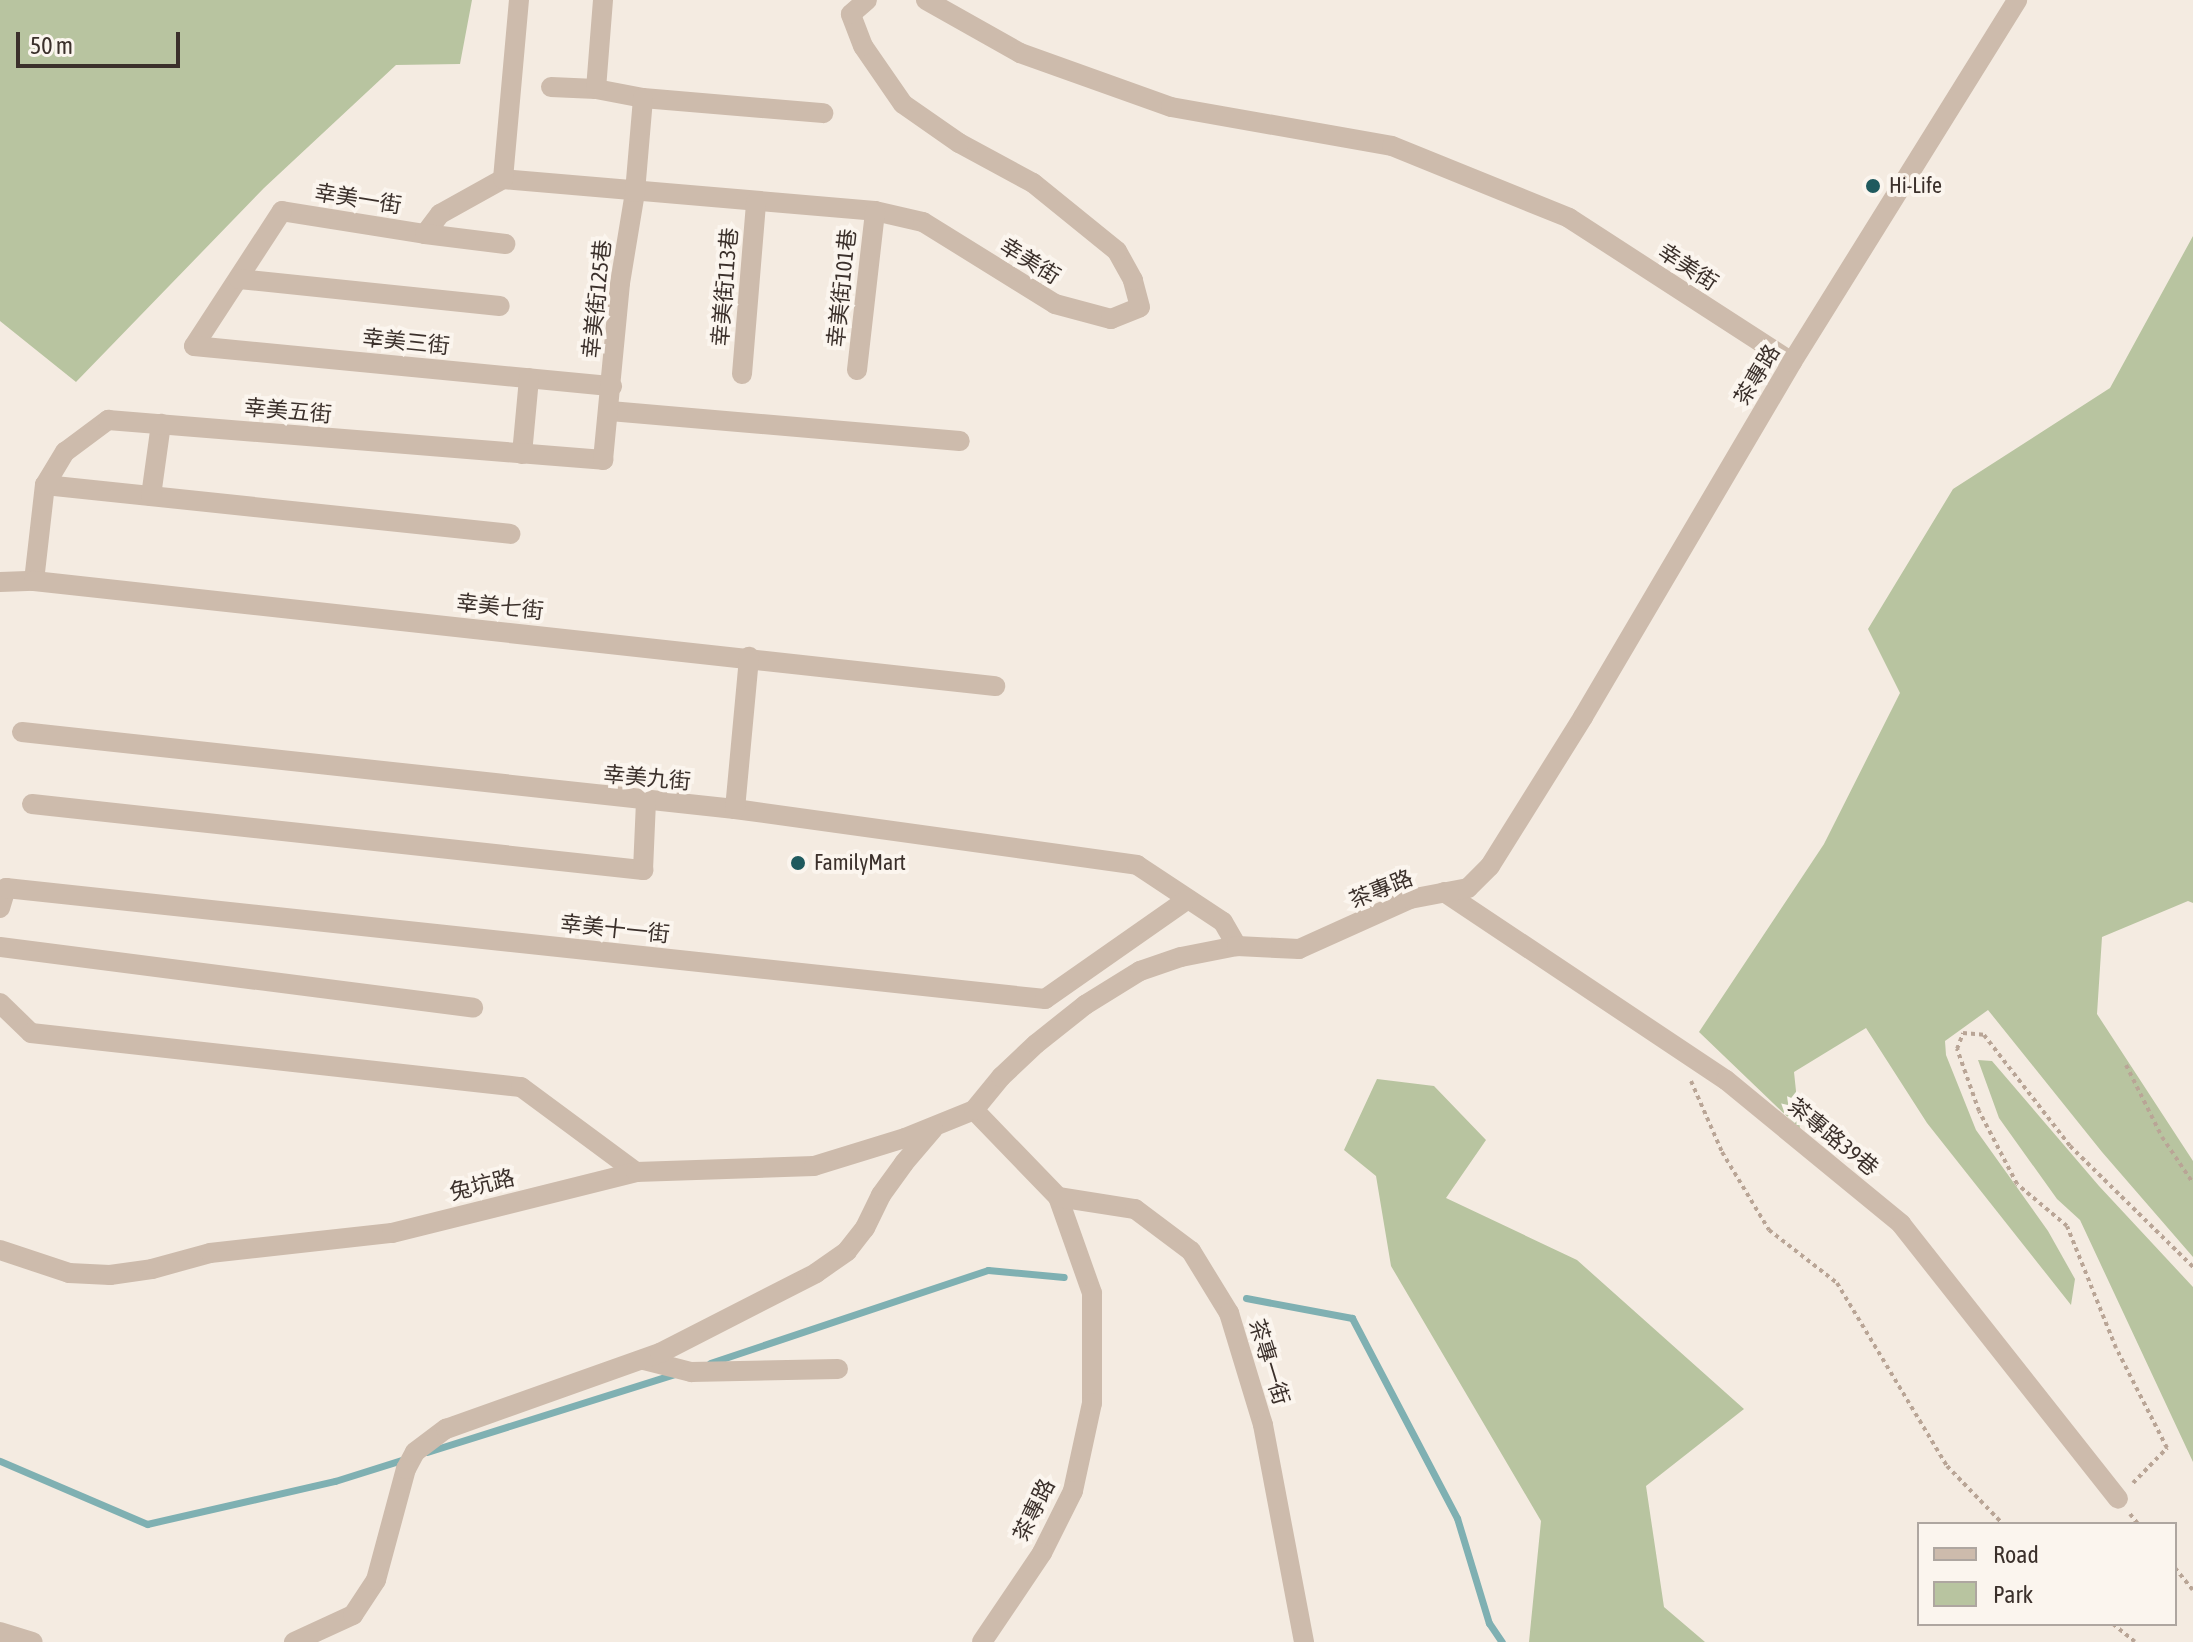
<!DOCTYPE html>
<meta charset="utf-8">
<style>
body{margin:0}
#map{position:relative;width:2193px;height:1642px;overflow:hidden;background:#f4ebe1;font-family:"Asap Condensed","Noto Sans TC",sans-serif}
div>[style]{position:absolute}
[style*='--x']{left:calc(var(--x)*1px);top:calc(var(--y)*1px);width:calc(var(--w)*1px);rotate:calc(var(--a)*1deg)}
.green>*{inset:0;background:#b8c4a0}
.stream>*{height:7px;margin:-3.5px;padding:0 3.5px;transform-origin:3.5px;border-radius:3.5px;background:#7fb0b2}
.path>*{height:4px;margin-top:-2px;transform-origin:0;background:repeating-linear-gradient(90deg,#b9a596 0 4px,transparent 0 8px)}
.minor>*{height:20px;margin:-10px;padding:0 10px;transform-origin:10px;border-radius:10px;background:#cdbbac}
.dots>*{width:22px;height:22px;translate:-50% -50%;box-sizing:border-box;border:4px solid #fbf5ee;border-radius:50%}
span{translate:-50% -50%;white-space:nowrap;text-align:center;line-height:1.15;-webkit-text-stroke:8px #fbf5ee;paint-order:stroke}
.poi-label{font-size:22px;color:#3b302b}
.left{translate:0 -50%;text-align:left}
.street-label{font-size:22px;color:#3b302b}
.legend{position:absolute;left:1917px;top:1522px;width:260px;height:104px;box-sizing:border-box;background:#fbf5ee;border:2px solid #aea6a0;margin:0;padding:10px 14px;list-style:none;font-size:24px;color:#3b302b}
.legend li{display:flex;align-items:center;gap:16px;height:40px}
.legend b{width:40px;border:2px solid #aea6a0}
.scale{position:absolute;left:16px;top:32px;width:164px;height:36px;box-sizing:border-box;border:4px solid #3b302b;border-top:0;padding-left:10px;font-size:24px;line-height:28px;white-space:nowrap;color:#3b302b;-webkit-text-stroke:6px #fbf5ee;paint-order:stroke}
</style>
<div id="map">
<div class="green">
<div style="clip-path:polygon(0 0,472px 0,460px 64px,396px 65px,264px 188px,76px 382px,0 321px)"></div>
<div style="clip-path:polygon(2193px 236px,2193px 903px,2188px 901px,2102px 937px,2097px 1014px,2193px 1161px,2193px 1257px,2102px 1152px,1988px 1010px,1945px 1041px,1946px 1055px,1976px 1130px,2048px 1231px,2075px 1279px,2071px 1305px,1927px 1123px,1866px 1028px,1794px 1072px,1800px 1129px,1699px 1032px,1824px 844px,1900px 693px,1868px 629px,1953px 489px,2110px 388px)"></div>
<div style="clip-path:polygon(1978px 1060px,1992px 1061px,2099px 1186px,2193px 1287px,2193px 1462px,2080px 1220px,2057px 1199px,1999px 1118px)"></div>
<div style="clip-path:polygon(1377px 1079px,1434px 1086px,1486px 1140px,1446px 1198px,1577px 1260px,1744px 1409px,1646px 1486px,1664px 1607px,1705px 1642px,1529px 1642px,1541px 1521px,1391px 1266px,1376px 1176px,1344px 1150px)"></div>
</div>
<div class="stream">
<div style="--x:1246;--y:1298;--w:108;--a:10.7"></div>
<div style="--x:1352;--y:1318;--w:226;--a:62.3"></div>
<div style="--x:1457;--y:1518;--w:110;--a:73.1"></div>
<div style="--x:1489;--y:1623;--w:23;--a:56"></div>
<div style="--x:710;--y:1363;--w:293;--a:-18.5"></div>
<div style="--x:988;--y:1270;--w:76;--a:5.3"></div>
<div style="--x:427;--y:1452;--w:260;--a:-17.5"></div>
<div style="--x:0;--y:1461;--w:160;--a:23.2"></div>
<div style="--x:147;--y:1524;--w:193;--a:-12.9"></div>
<div style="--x:335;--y:1481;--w:77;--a:-17.5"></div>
</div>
<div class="path">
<div style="--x:2126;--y:1065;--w:80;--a:63.4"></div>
<div style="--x:2162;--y:1137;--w:55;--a:56"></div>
<div style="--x:1691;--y:1081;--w:77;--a:66.4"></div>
<div style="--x:1722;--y:1152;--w:91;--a:58.9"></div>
<div style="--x:1769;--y:1230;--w:86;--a:37.9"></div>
<div style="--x:1837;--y:1283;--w:214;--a:59"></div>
<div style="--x:1947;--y:1466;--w:81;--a:46"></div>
<div style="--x:2133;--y:1483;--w:49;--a:-45.8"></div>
<div style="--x:2167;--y:1448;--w:112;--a:-117"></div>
<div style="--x:2116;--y:1348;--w:131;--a:-111.9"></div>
<div style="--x:2067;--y:1226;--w:65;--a:-140"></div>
<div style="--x:2017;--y:1184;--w:82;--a:-117.5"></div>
<div style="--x:1979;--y:1111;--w:66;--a:-109.5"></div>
<div style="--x:1957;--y:1049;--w:17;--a:-69"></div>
<div style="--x:1963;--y:1033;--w:21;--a:5"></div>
<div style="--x:1984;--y:1035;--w:140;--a:52.2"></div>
<div style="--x:2070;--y:1146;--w:173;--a:44.5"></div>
<div style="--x:2130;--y:1514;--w:13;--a:51"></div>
<div style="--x:2175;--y:1568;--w:28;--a:51"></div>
<div style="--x:2113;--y:1624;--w:28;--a:39"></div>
</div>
<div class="minor">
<div style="--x:926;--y:0;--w:108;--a:29.4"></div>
<div style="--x:1020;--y:53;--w:160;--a:19.7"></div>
<div style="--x:1171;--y:107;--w:224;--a:10"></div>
<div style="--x:1392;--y:146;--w:191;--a:22.1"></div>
<div style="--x:1569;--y:218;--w:265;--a:32.9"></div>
<div style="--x:551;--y:87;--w:45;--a:2.5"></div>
<div style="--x:596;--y:89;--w:48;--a:10.8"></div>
<div style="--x:643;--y:98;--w:181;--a:4.8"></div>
<div style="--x:596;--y:89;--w:89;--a:-85.5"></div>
<div style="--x:503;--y:179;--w:373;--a:4.9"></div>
<div style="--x:875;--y:211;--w:49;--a:12.9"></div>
<div style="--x:923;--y:222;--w:155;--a:31.8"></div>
<div style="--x:1055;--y:304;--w:58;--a:15"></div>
<div style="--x:1111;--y:319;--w:31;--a:-22"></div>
<div style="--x:1140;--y:307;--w:28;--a:-105"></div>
<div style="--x:1133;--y:280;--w:33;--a:-119"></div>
<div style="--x:1117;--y:251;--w:108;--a:-141"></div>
<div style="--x:1033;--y:183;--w:84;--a:-151.6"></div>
<div style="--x:959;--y:143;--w:68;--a:-145.1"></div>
<div style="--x:903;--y:104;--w:70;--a:-124.6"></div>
<div style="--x:863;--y:46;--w:34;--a:-111"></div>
<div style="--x:851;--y:14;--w:21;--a:-41"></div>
<div style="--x:503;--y:179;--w:72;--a:150.9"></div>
<div style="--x:440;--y:214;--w:25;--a:127"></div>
<div style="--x:425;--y:234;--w:145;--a:-170.9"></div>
<div style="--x:282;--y:211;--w:161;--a:123.1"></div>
<div style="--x:194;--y:346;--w:420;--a:5.5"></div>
<div style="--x:503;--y:179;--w:180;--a:-84.9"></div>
<div style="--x:425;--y:234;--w:81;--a:7.1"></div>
<div style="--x:239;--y:279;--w:262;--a:5.9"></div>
<div style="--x:857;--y:370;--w:160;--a:-83.5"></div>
<div style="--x:742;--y:374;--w:172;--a:-85.3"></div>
<div style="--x:610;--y:411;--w:351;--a:4.9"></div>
<div style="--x:522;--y:454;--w:76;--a:-84.7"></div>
<div style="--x:45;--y:485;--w:468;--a:6"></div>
<div style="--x:151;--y:496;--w:73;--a:-82.1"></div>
<div style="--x:34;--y:581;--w:97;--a:-83.5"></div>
<div style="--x:45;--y:485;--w:39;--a:-59"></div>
<div style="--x:65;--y:452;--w:54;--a:-36.7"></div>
<div style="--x:108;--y:420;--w:497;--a:4.6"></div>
<div style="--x:603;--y:460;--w:178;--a:-84.5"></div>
<div style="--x:620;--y:283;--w:92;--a:-80.6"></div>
<div style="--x:635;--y:192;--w:94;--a:-85.1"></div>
<div style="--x:0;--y:582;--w:34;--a:-2"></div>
<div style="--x:34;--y:581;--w:967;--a:6.24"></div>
<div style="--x:22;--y:732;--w:717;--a:6.16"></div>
<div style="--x:735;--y:809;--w:406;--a:7.9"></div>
<div style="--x:1137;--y:865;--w:103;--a:33.5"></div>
<div style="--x:1223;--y:922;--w:28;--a:60"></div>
<div style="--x:32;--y:804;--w:615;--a:6.17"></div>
<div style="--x:643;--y:870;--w:68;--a:-87.5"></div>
<div style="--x:735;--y:809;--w:153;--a:-84.7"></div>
<div style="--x:1444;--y:892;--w:339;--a:33.7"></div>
<div style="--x:1726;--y:1080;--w:227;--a:39.4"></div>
<div style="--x:1901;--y:1224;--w:350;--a:51.7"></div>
<div style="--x:0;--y:908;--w:21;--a:-73"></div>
<div style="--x:6;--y:888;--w:1045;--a:6.1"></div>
<div style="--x:1045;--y:999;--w:174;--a:-35"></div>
<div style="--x:0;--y:947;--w:477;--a:7.3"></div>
<div style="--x:0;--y:1003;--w:43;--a:44.1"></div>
<div style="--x:31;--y:1033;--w:493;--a:6.3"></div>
<div style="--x:521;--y:1087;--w:143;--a:36.5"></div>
<div style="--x:974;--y:1110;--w:121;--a:46"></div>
<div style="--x:1058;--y:1197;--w:102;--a:70.5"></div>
<div style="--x:1092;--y:1293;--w:110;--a:90"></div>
<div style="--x:1092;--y:1403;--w:90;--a:102.2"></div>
<div style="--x:1073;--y:1491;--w:69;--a:116.6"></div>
<div style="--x:1042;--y:1553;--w:107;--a:124"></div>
<div style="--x:1058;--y:1197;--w:78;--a:8.9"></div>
<div style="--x:1135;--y:1209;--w:70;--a:36.9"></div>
<div style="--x:1191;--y:1251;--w:73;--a:58.5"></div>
<div style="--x:1229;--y:1313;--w:117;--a:73.1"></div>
<div style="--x:1263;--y:1425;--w:221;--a:79.3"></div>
<div style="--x:0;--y:1250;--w:73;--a:18.4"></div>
<div style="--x:69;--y:1273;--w:41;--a:2.8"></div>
<div style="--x:110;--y:1275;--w:42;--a:-8.1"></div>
<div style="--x:152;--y:1269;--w:60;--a:-15.4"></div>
<div style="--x:210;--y:1253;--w:183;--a:-6.3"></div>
<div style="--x:392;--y:1233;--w:252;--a:-14"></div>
<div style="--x:636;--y:1172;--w:178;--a:-1.9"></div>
<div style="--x:814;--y:1166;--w:95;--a:-17.1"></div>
<div style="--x:905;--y:1138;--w:74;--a:-22.1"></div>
<div style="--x:974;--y:1110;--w:43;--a:-50.7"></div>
<div style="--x:1001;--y:1077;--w:48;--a:-43.3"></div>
<div style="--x:1036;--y:1044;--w:63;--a:-38.5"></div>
<div style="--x:1085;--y:1005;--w:65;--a:-31.7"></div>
<div style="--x:1140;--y:971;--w:43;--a:-18.9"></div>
<div style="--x:1181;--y:957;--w:57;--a:-11.1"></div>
<div style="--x:1237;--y:946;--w:62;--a:2.8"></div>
<div style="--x:1299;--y:949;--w:122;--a:-24.2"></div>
<div style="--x:1410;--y:899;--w:59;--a:-10.7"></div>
<div style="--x:1468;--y:888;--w:31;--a:-45"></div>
<div style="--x:1490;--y:866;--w:176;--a:-58"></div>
<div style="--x:1583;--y:717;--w:412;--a:-59.5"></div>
<div style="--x:1792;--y:362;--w:426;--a:-58.1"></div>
<div style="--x:644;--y:1360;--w:49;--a:14.3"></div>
<div style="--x:691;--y:1372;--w:147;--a:-1.2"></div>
<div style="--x:0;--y:1632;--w:34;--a:17"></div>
<div style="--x:294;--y:1642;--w:65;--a:-24.6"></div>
<div style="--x:353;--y:1615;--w:42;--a:-56.7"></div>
<div style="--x:376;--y:1580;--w:115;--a:-74.9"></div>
<div style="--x:406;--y:1469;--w:19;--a:-62"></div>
<div style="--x:415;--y:1452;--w:39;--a:-37"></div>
<div style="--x:446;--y:1429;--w:227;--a:-19.6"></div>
<div style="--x:660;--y:1353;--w:175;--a:-27.1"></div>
<div style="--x:816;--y:1273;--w:38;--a:-35"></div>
<div style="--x:847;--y:1251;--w:29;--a:-52"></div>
<div style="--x:865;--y:1228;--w:37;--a:-64"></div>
<div style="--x:881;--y:1195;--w:39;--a:-54"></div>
<div style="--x:904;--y:1163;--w:45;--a:-49.5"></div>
</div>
<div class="dots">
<div style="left:1873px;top:186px;background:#1f5a5e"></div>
<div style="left:798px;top:863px;background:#1f5a5e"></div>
</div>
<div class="poi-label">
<span class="left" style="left:1889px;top:186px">Hi-Life</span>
<span class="left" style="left:814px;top:863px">FamilyMart</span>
</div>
<div class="street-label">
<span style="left:358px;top:199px;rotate:9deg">幸美一街</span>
<span style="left:1030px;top:261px;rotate:32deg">幸美街</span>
<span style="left:1688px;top:267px;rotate:33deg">幸美街</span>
<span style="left:725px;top:287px;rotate:-85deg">幸美街113巷</span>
<span style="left:842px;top:288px;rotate:-84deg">幸美街101巷</span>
<span style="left:597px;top:299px;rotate:-84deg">幸美街125巷</span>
<span style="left:406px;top:342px;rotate:6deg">幸美三街</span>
<span style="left:1757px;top:375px;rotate:-59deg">茶專路</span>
<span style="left:288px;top:411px;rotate:5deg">幸美五街</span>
<span style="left:500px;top:607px;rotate:6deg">幸美七街</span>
<span style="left:647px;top:778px;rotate:5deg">幸美九街</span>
<span style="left:1381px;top:889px;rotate:-22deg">茶專路</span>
<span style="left:615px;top:929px;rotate:6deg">幸美十一街</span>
<span style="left:1833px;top:1137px;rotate:39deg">茶專路39巷</span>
<span style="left:482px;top:1185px;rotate:-14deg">兔坑路</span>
<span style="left:1269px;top:1362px;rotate:73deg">茶專一街</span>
<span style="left:1034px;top:1510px;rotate:-64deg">茶專路</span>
</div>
<ul class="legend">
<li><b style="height:10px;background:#cdbbac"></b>Road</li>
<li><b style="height:22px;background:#b8c4a0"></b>Park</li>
</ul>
<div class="scale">50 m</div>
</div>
